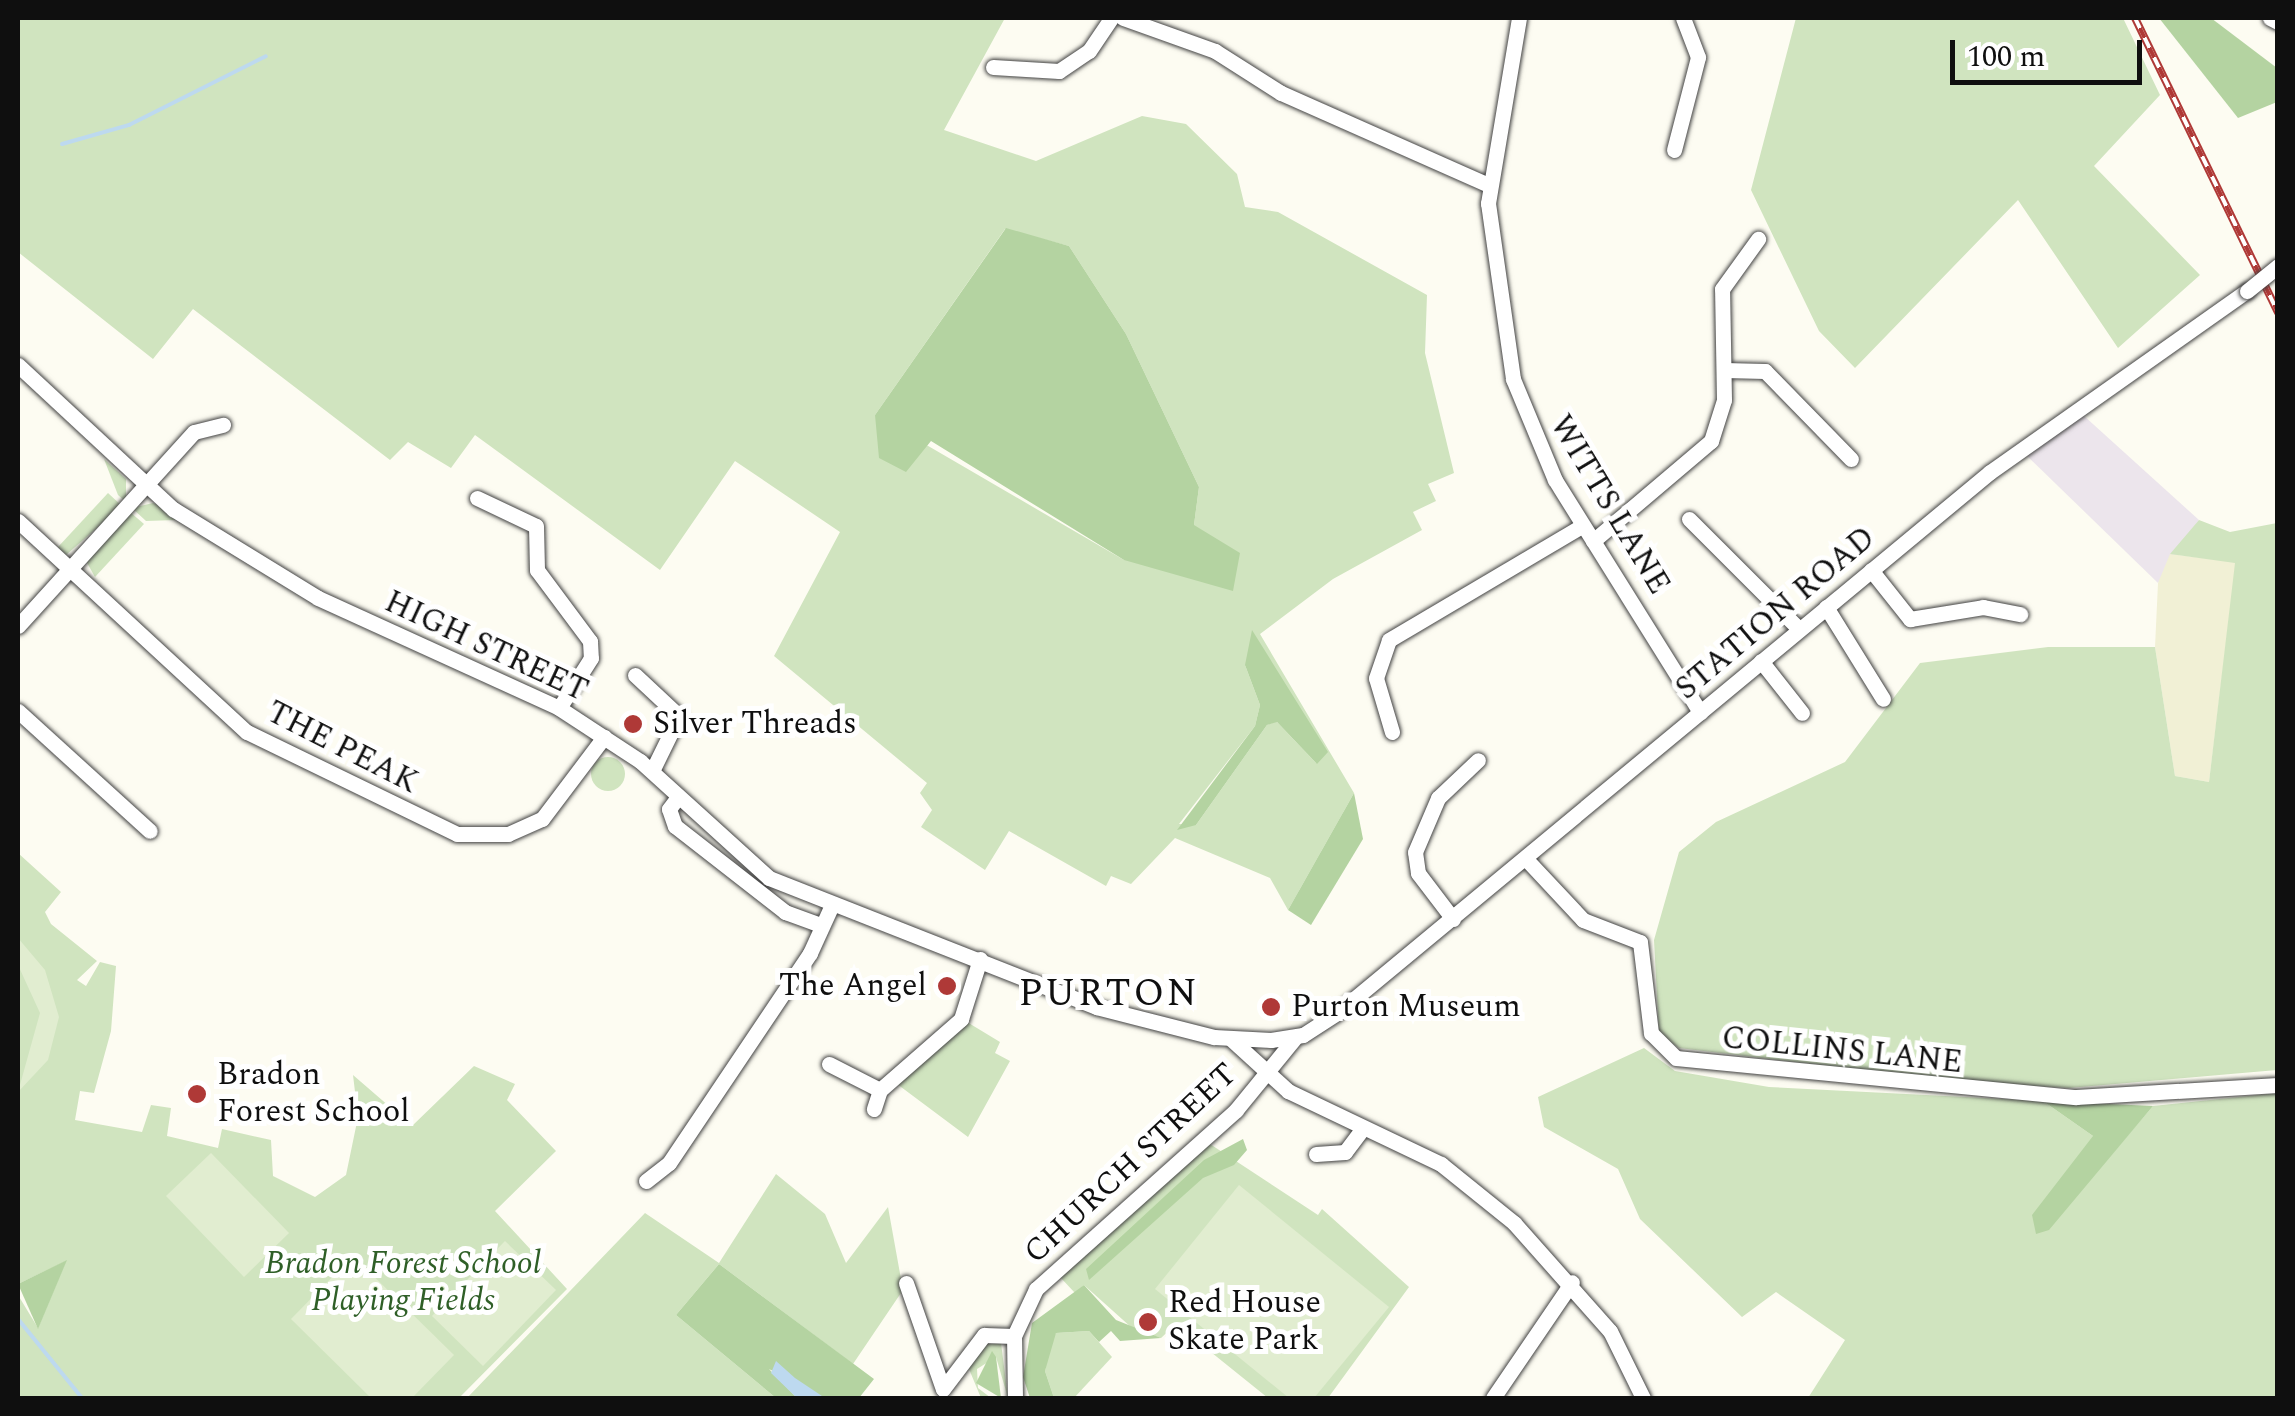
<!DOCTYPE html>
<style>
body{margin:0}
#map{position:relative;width:2295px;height:1416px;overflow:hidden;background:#fdfcf2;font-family:Spectral,serif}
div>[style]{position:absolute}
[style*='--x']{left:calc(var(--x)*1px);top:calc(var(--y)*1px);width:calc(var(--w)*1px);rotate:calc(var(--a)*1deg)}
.industrial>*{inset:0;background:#ece5ec}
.farmland>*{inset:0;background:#f1f0d5}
.green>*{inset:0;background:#d0e4bf}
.round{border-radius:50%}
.forest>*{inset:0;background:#b4d3a1}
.pitch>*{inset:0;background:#e1edd0}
.water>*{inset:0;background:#bdd9ef}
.stream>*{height:4px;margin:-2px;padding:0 2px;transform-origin:2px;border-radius:2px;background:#bdd9ef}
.roads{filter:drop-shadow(0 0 2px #424242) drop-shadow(0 0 2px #424242)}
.minor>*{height:15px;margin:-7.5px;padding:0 7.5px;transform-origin:7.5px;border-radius:7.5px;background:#fff}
.rail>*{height:8px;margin-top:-4px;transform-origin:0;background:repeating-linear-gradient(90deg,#fff 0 11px,#af3937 0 22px);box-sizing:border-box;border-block:2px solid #af3937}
.bridges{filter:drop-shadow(0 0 2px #424242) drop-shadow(0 0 2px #424242)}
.minor-bridge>*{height:15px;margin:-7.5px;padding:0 7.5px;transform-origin:7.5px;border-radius:7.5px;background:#fff}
.dots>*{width:28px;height:28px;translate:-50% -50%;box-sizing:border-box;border:5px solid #fff;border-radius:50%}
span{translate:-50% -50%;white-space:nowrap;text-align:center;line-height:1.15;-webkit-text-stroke:10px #fff;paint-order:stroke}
.street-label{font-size:32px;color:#0f0f0f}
.poi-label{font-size:32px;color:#0f0f0f}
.left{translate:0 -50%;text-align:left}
.right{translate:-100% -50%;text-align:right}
.park-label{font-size:32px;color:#2f5f27;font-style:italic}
.quarter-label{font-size:38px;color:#0f0f0f;letter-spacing:2.5px}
.frame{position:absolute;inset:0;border:20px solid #0f0f0f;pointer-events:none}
.scale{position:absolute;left:1950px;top:40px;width:192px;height:45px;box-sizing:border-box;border:5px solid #0f0f0f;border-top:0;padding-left:12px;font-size:30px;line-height:35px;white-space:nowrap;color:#0f0f0f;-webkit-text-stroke:8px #fff;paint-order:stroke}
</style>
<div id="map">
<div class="industrial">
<div style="clip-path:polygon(2083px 415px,2199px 520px,2158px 583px,2023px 452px)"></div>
</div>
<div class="farmland">
<div style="clip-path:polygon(2170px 554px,2236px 562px,2209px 782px,2175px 776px,2155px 647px,2158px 583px)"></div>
</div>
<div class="green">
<div style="clip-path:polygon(evenodd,18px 18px,1005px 18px,944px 130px,1036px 161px,1142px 116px,1186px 124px,1237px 174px,1245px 207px,1278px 212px,1427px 295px,1425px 353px,1454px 473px,1428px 484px,1436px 501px,1413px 512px,1422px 530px,1333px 579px,1260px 634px,1354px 793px,1288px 910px,1270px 878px,1175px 838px,1131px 884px,1111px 876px,1106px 886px,1009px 831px,985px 870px,921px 827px,932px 810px,920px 793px,927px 783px,774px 656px,840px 532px,735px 461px,660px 570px,475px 435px,451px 468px,408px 442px,390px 460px,193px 309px,153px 359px,18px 252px,18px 18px,1005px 229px,1069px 246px,1126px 334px,1199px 487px,1194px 525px,1124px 560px,875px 415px,1005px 229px,18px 18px,1245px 665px,1317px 764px,1276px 721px,1267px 725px,1196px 825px,1179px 824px,1255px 726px,1260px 705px,1245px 665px)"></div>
<div style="clip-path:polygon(1796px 18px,2123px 18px,2160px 95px,2094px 166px,2200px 275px,2118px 348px,2018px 200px,1855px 368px,1819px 331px,1751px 190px)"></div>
<div style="clip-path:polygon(104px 459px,126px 479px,126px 502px,118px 495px)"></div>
<div style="clip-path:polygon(108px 493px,122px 506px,66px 555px,58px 547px)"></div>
<div style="clip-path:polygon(153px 503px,158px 505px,176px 520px,146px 521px,132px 508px)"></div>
<div style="clip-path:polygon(130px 512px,144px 524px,95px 577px,86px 561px)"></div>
<div style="clip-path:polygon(2199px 520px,2230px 532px,2277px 523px,2277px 1070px,2069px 1088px,1949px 1081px,1679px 1048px,1659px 1034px,1654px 940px,1679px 852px,1716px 822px,1845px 762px,1920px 663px,2048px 647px,2155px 647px,2175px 776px,2209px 782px,2235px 563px,2170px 554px)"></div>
<div class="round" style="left:591px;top:757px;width:34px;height:34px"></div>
<div style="clip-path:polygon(18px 853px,61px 892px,45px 912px,51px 924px,97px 961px,77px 980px,86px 986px,100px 962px,116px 966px,111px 1031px,94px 1093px,80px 1091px,75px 1120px,142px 1132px,151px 1105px,171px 1108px,167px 1136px,218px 1148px,222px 1129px,271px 1140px,273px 1176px,315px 1197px,346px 1175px,358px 1117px,353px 1075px,412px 1126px,474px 1066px,515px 1084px,507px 1100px,556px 1151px,495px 1211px,567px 1289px,459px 1398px,18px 1398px,18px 1295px,38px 1328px,66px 1261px,18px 1284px)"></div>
<div style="clip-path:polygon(967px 1022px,1000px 1042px,995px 1053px,1010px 1061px,968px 1137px,897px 1084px)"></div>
<div style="clip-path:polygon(1644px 1048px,1675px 1071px,1769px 1087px,2043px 1101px,2093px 1136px,2087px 1183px,2153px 1106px,2277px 1093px,2277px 1398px,1808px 1398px,1845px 1340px,1776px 1292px,1742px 1317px,1640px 1219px,1618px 1169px,1544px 1127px,1538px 1097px)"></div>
<div style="clip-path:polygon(1210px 1144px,1318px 1215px,1322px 1209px,1409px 1287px,1328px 1398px,1268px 1398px,1176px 1324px,1161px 1338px,1132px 1328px,1084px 1285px,1075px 1293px,1060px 1277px)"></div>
<div style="clip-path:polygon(776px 1174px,825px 1214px,846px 1263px,888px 1207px,903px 1290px,853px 1364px,719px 1264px,676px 1315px,776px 1398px,467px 1398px,645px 1213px,719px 1263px)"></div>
<div style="clip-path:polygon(1089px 1331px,1112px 1357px,1074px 1398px,1054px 1398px,1045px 1371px,1050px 1342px,1056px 1333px)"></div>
<div style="clip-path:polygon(1001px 1343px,1008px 1398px,996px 1357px,977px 1369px,978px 1388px,991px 1398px,981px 1398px,969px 1369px,984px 1344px)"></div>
</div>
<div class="forest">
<div style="clip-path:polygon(2159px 18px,2211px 18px,2277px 68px,2277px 102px,2238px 118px)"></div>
<div style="clip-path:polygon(1006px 228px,1069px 246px,1126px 334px,1199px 487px,1194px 525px,1240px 553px,1233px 591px,1124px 560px,931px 441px,906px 472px,879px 458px,875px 415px)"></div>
<div style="clip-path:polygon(1252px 630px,1328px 752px,1317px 764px,1277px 722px,1267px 725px,1196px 825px,1177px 830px,1255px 726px,1260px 705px,1245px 665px)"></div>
<div style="clip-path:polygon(1354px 793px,1363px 839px,1311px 925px,1288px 910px)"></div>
<div style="clip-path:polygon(2043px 1101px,2153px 1106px,2049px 1230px,2036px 1234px,2032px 1215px,2093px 1136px)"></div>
<div style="clip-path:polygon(1243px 1139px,1247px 1150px,1234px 1165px,1203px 1178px,1089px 1280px,1086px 1269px,1204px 1160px)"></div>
<div style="clip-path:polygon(67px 1260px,38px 1329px,18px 1284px)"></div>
<div style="clip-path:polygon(719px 1264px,874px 1379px,859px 1398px,825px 1398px,769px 1369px,797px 1398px,776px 1398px,676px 1315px)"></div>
<div style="clip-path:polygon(1084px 1285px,1116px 1320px,1161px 1338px,1120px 1341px,1111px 1331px,1099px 1342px,1089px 1331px,1056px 1333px,1045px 1371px,1054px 1398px,1030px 1398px,1023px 1377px,1032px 1323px)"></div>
<div style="clip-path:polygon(992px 1351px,996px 1357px,1001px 1398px,976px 1383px)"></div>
</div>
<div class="pitch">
<div style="clip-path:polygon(18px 938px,45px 970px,59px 1017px,48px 1060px,18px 1092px,40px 1013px,18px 965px)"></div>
<div style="clip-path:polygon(211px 1153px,289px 1233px,244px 1277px,166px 1196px)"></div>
<div style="clip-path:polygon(1239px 1185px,1389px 1307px,1314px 1398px,1289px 1398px,1155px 1289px)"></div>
<div style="clip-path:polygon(505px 1241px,556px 1290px,483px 1366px,432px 1316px)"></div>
<div style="clip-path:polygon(353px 1256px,454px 1355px,412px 1398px,371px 1398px,291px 1319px)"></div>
<div class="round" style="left:1135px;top:1308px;width:26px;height:26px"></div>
</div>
<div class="water">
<div style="clip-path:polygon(776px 1361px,795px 1378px,825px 1398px,797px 1398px,771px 1373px)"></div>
</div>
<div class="stream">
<div style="--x:62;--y:144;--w:70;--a:-15.8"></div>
<div style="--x:129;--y:125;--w:153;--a:-26.7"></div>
<div style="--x:18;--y:1319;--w:102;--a:51"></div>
</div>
<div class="roads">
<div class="minor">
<div style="--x:1123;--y:18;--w:98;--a:19.7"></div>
<div style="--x:1215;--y:51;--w:78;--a:32.5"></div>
<div style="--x:1281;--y:93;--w:227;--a:23.9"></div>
<div style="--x:1519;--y:18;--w:188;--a:99.5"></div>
<div style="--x:1488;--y:203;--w:178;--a:81.9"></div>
<div style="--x:1513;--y:379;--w:109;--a:67.4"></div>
<div style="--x:1555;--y:480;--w:274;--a:58"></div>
<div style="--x:2270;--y:18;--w:9;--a:27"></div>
<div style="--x:993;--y:67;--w:66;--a:3.5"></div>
<div style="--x:1059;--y:71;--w:36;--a:-34"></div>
<div style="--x:1089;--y:51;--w:40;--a:-56"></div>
<div style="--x:1674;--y:150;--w:96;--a:-75.5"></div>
<div style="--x:1698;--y:57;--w:42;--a:-111"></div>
<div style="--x:18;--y:365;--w:212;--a:42.9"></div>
<div style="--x:173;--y:509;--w:170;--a:31.5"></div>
<div style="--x:318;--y:598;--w:265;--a:24.5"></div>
<div style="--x:559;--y:708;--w:97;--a:33.2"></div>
<div style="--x:640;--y:761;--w:174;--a:42.2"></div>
<div style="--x:769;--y:878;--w:352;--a:21.5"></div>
<div style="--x:1096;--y:1007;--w:122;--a:14.3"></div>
<div style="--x:1214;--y:1037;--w:57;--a:3"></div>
<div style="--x:1271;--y:1040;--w:32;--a:-9"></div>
<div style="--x:1303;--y:1035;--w:40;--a:-32.9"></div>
<div style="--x:1337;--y:1013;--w:848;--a:-39.64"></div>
<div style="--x:1990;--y:472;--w:314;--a:-35.2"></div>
<div style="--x:1724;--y:370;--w:41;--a:1.4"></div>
<div style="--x:1765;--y:371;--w:123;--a:45.7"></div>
<div style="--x:477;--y:498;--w:65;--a:25.4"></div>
<div style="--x:536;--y:526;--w:44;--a:88.7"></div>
<div style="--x:537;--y:570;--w:89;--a:53.3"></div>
<div style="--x:590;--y:641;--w:17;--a:87"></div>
<div style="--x:591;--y:658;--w:59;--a:122.6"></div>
<div style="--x:1689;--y:519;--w:156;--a:45"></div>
<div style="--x:18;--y:521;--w:311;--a:42.7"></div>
<div style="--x:247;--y:732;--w:233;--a:25.9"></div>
<div style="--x:457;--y:834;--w:51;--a:0"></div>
<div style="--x:508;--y:834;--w:37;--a:-24"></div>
<div style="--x:542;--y:819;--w:103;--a:-52.9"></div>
<div style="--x:1593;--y:541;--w:155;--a:-40.3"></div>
<div style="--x:1711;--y:441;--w:43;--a:-72.4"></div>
<div style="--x:1724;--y:400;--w:111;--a:-91"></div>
<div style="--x:1722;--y:289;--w:62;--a:-54.2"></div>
<div style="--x:1871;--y:570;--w:63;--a:51.5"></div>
<div style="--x:1910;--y:619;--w:74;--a:-9.3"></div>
<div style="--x:1983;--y:607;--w:38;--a:11"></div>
<div style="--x:1826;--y:607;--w:108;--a:58.2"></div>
<div style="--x:18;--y:626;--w:262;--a:-47.8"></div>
<div style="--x:194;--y:432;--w:30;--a:-14"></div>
<div style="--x:1761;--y:661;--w:66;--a:51.7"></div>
<div style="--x:635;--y:675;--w:60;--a:43"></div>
<div style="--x:679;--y:716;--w:61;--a:116.1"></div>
<div style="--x:18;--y:711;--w:178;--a:42.3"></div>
<div style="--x:1392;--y:732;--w:56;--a:-106.5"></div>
<div style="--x:1376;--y:678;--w:40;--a:-71.1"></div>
<div style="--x:1389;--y:640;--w:224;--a:-30.6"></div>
<div style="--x:678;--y:797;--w:15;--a:127"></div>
<div style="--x:669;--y:809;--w:18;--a:71"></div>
<div style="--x:675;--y:826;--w:140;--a:38"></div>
<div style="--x:785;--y:912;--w:35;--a:20"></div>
<div style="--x:1526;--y:859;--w:83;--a:46.9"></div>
<div style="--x:1583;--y:920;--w:61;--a:21.1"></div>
<div style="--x:1640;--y:942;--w:92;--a:83.1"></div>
<div style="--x:1651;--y:1033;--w:35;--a:45"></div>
<div style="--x:1676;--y:1058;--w:402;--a:5.6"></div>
<div style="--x:2076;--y:1097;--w:202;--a:-3.4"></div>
<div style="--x:1453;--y:919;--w:58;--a:-127.3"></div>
<div style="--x:1418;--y:873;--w:21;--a:-98"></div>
<div style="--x:1415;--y:852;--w:59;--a:-66.9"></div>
<div style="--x:1438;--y:798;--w:55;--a:-43.5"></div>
<div style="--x:1232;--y:1040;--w:76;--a:42.3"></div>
<div style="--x:1288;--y:1091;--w:170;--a:25.5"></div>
<div style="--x:1441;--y:1164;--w:94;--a:38.9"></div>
<div style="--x:1514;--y:1223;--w:144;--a:48.4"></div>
<div style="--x:1610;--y:1331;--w:75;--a:63.8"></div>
<div style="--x:829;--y:1064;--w:57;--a:27"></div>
<div style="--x:880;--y:1090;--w:20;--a:108"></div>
<div style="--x:880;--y:1090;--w:108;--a:-41.2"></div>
<div style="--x:961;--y:1019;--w:63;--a:-72.4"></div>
<div style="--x:1316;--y:1154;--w:29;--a:-4"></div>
<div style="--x:1345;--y:1152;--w:30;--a:-53"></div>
<div style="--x:646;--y:1181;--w:29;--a:-38"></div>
<div style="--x:669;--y:1163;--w:253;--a:-56.1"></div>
<div style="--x:810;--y:953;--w:53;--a:-65.4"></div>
<div style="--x:906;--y:1283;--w:112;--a:70.8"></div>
<div style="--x:943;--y:1389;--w:68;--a:-52.8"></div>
<div style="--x:984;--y:1335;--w:30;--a:2"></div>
<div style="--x:1015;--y:1398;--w:62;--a:-90.9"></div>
<div style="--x:1014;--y:1336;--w:52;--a:-64.9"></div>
<div style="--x:1036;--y:1289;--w:268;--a:-41.8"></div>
<div style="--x:1236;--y:1110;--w:92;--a:-50.8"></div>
<div style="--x:1493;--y:1398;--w:140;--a:-55.7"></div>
</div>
</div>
<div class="rail">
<div style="--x:2135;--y:18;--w:328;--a:64.1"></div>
</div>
<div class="bridges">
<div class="minor-bridge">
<div style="--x:2247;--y:291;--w:40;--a:-39"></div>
</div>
</div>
<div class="dots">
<div style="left:633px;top:724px;background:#af3937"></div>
<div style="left:947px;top:986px;background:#af3937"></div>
<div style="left:1271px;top:1007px;background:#af3937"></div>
<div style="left:197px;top:1094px;background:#af3937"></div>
<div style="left:1148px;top:1322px;background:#af3937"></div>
</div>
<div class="street-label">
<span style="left:1609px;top:505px;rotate:59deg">WITTS LANE</span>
<span style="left:1776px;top:614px;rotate:-40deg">STATION ROAD</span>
<span style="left:486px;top:647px;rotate:25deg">HIGH STREET</span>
<span style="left:342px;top:748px;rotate:27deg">THE PEAK</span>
<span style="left:1842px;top:1051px;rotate:6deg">COLLINS LANE</span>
<span style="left:1131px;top:1164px;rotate:-43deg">CHURCH STREET</span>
</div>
<div class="poi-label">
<span class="left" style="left:653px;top:724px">Silver Threads</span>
<span class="right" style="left:927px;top:986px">The Angel</span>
<span class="left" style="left:1291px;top:1007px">Purton Museum</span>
<span class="left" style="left:217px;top:1094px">Bradon<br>Forest School</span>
<span class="left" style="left:1168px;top:1322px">Red House<br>Skate Park</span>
</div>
<div class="park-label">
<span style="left:403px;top:1283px">Bradon Forest School<br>Playing Fields</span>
</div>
<div class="quarter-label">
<span style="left:1109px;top:995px">PURTON</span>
</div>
<div class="frame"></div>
<div class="scale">100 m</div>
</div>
